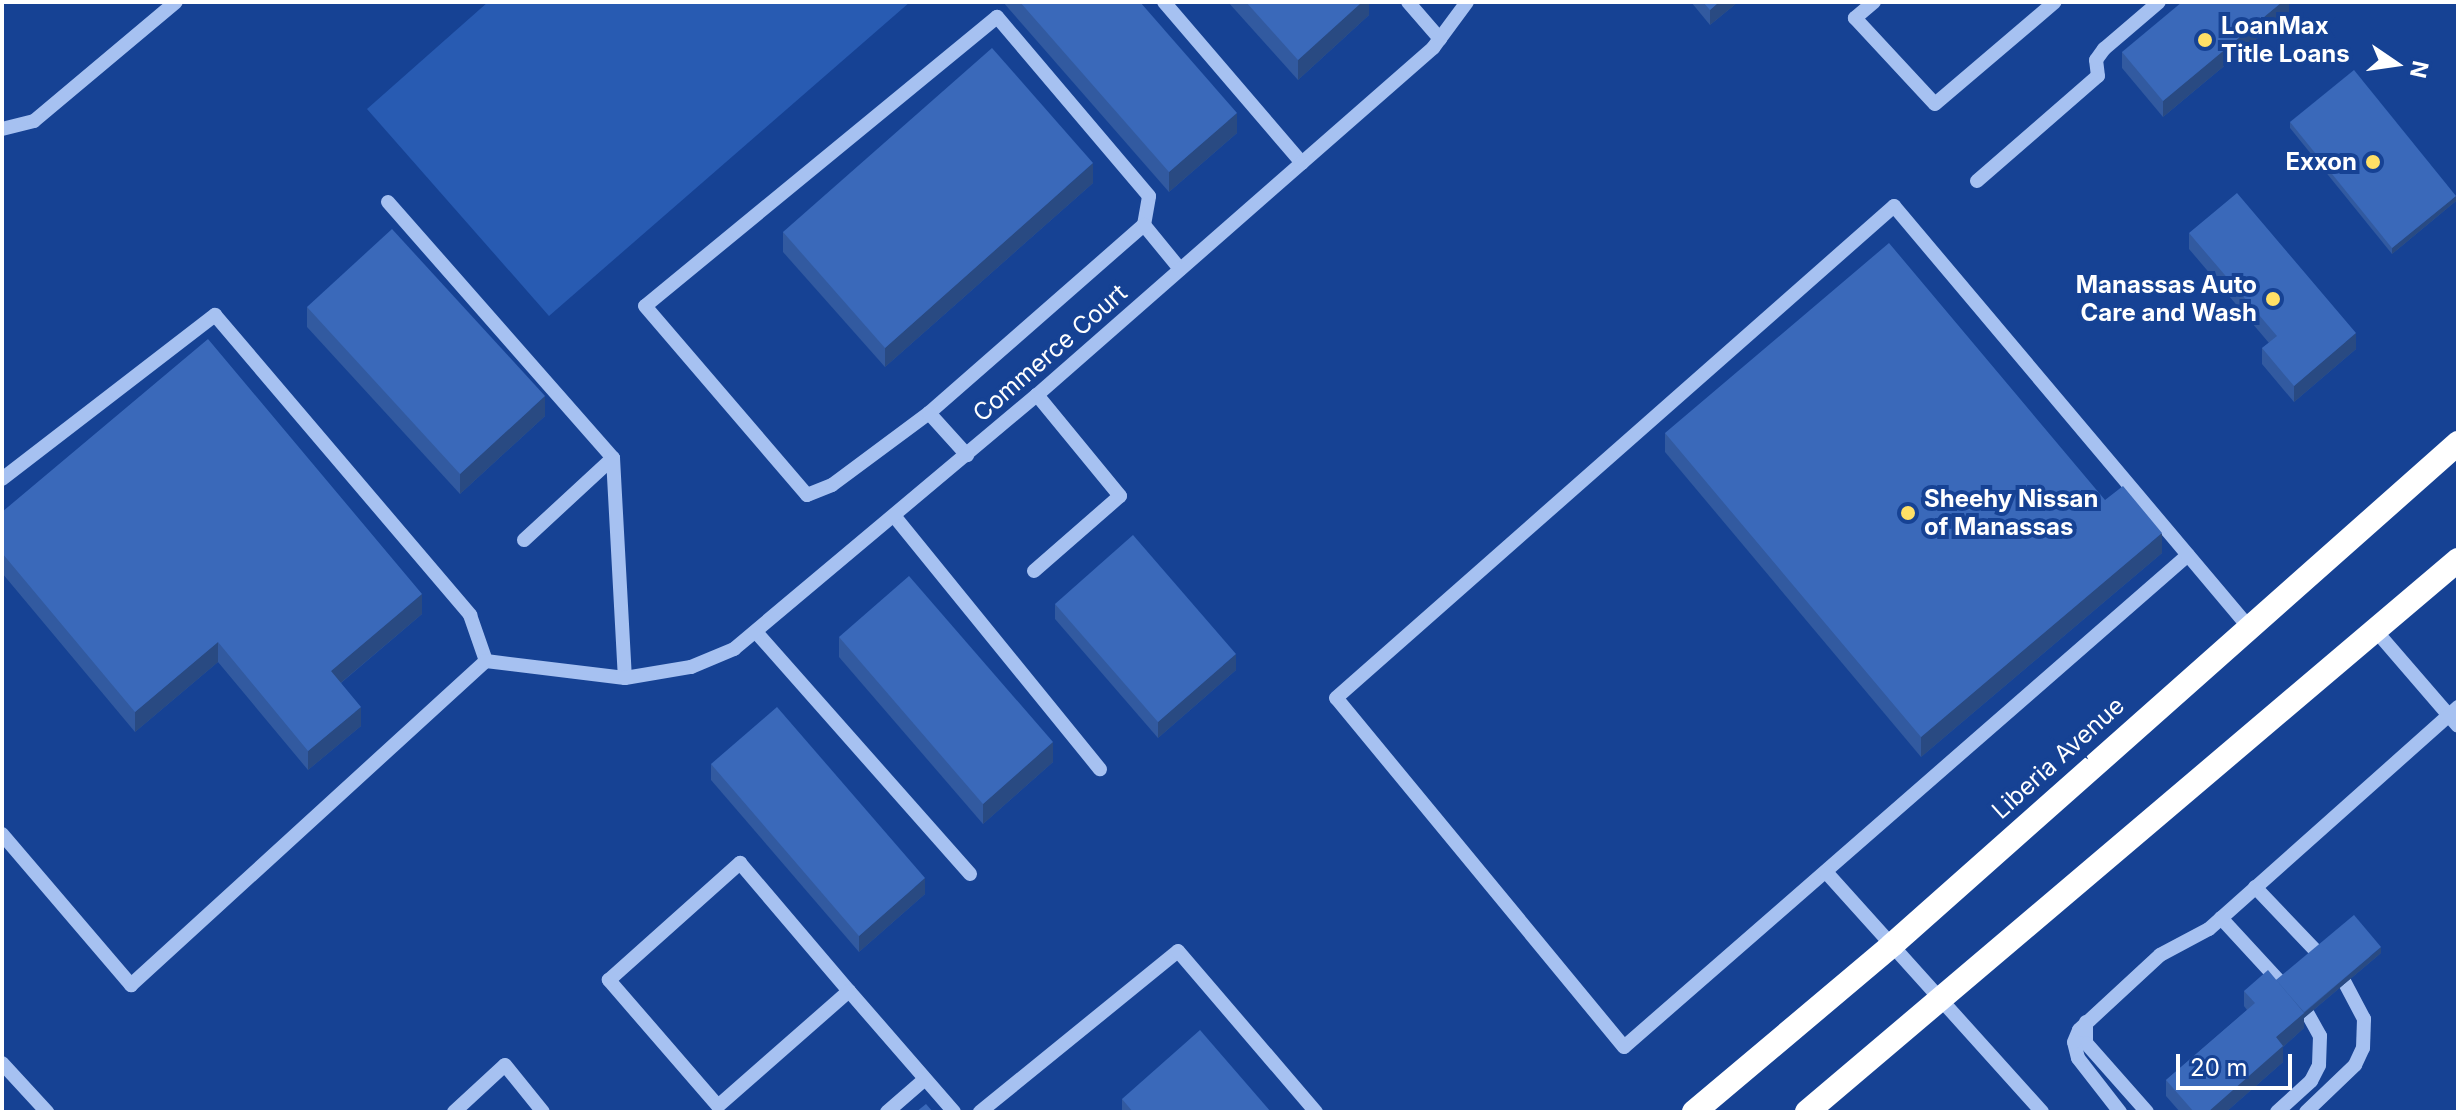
<!DOCTYPE html>
<style>
body{margin:0}
#map{position:relative;width:2460px;height:1114px;overflow:hidden;background:#164294;font-family:Inter,sans-serif}
div>[style]{position:absolute}
[style*='--x']{left:calc(var(--x)*1px);top:calc(var(--y)*1px);width:calc(var(--w)*1px);rotate:calc(var(--a)*1deg)}
.green>*{inset:0;background:#285bb2}
.minor>*{height:14px;margin:-7px;padding:0 7px;transform-origin:7px;border-radius:7px;background:#a6c1f1}
.highway>*{height:24px;margin:-12px;padding:0 12px;transform-origin:12px;border-radius:12px;background:#fff}
.wall>*{inset:0;background:#325aa0}
.shaded-wall>*{inset:0;background:#294a82}
.building>*{inset:0;background:#3a69ba}
.dots>*{width:22px;height:22px;translate:-50% -50%;box-sizing:border-box;border:4px solid #164294;border-radius:50%}
span{translate:-50% -50%;white-space:nowrap;text-align:center;line-height:1.15;-webkit-text-stroke:8px #164294;paint-order:stroke}
.poi-label{font-size:24px;color:#fff;font-weight:700}
.left{translate:0 -50%;text-align:left}
.right{translate:-100% -50%;text-align:right}
.street-label{font-size:24px;color:#fff}
.frame{position:absolute;inset:0;border:4px solid #fff;pointer-events:none}
.north{position:absolute;left:2356px;top:24px;width:80px;height:80px;-webkit-text-stroke:6px #164294;paint-order:stroke;rotate:103deg;font-size:22px;font-weight:700;line-height:32px;text-align:center;color:#fff}
.north::after{content:'';display:block;margin:auto;width:28px;height:36px;background:#fff;clip-path:polygon(50% 0,100% 100%,50% 72%,0 100%)}
.scale{position:absolute;left:2176px;top:1054px;width:116px;height:36px;box-sizing:border-box;border:4px solid #fff;border-top:0;padding-left:10px;font-size:24px;line-height:28px;white-space:nowrap;color:#fff;-webkit-text-stroke:6px #164294;paint-order:stroke}
</style>
<div id="map">
<div class="green">
<div style="clip-path:polygon(488px 2px,910px 2px,549px 316px,367px 109px)"></div>
</div>
<div class="minor">
<div style="--x:1164;--y:2;--w:212;--a:49.4"></div>
<div style="--x:1408;--y:2;--w:49;--a:49.1"></div>
<div style="--x:1874;--y:2;--w:25;--a:140"></div>
<div style="--x:1855;--y:18;--w:117;--a:47.1"></div>
<div style="--x:1935;--y:104;--w:157;--a:-40.4"></div>
<div style="--x:2;--y:129;--w:33;--a:-14"></div>
<div style="--x:34;--y:121;--w:185;--a:-40"></div>
<div style="--x:1977;--y:181;--w:160;--a:-41"></div>
<div style="--x:2098;--y:76;--w:16;--a:-97"></div>
<div style="--x:2096;--y:60;--w:14;--a:-54"></div>
<div style="--x:2104;--y:49;--w:72;--a:-40.5"></div>
<div style="--x:388;--y:202;--w:341;--a:48.7"></div>
<div style="--x:613;--y:458;--w:220;--a:86.9"></div>
<div style="--x:1144;--y:225;--w:29;--a:-80"></div>
<div style="--x:1149;--y:196;--w:235;--a:-130.3"></div>
<div style="--x:997;--y:17;--w:455;--a:140.6"></div>
<div style="--x:645;--y:306;--w:249;--a:49.4"></div>
<div style="--x:807;--y:495;--w:27;--a:-22"></div>
<div style="--x:832;--y:485;--w:121;--a:-36.6"></div>
<div style="--x:929;--y:413;--w:286;--a:-41.2"></div>
<div style="--x:1144;--y:225;--w:57;--a:50.7"></div>
<div style="--x:929;--y:413;--w:57;--a:47.9"></div>
<div style="--x:2;--y:479;--w:269;--a:-37.6"></div>
<div style="--x:215;--y:315;--w:394;--a:49.6"></div>
<div style="--x:470;--y:615;--w:49;--a:70.8"></div>
<div style="--x:895;--y:517;--w:325;--a:50.9"></div>
<div style="--x:524;--y:540;--w:121;--a:-42.7"></div>
<div style="--x:2188;--y:555;--w:748;--a:138.9"></div>
<div style="--x:1624;--y:1047;--w:452;--a:-129.5"></div>
<div style="--x:1336;--y:698;--w:744;--a:-41.4"></div>
<div style="--x:1894;--y:206;--w:548;--a:49.89"></div>
<div style="--x:1034;--y:571;--w:114;--a:-41.1"></div>
<div style="--x:1120;--y:496;--w:131;--a:-129.4"></div>
<div style="--x:2376;--y:631;--w:125;--a:49.2"></div>
<div style="--x:756;--y:632;--w:323;--a:48.5"></div>
<div style="--x:2;--y:834;--w:199;--a:49.5"></div>
<div style="--x:131;--y:985;--w:481;--a:-42.4"></div>
<div style="--x:486;--y:661;--w:140;--a:7"></div>
<div style="--x:625;--y:678;--w:67;--a:-9.5"></div>
<div style="--x:691;--y:667;--w:47;--a:-22.7"></div>
<div style="--x:734;--y:649;--w:395;--a:-40"></div>
<div style="--x:1037;--y:395;--w:527;--a:-41.23"></div>
<div style="--x:1433;--y:48;--w:57;--a:-53.5"></div>
<div style="--x:740;--y:863;--w:168;--a:49.6"></div>
<div style="--x:849;--y:991;--w:174;--a:138.7"></div>
<div style="--x:718;--y:1106;--w:167;--a:-130.9"></div>
<div style="--x:609;--y:980;--w:176;--a:-41.8"></div>
<div style="--x:1826;--y:872;--w:323;--a:48"></div>
<div style="--x:2255;--y:887;--w:90;--a:46.4"></div>
<div style="--x:2221;--y:918;--w:87;--a:47.3"></div>
<div style="--x:849;--y:991;--w:160;--a:49"></div>
<div style="--x:2086;--y:1022;--w:21;--a:90"></div>
<div style="--x:2086;--y:1043;--w:92;--a:48.5"></div>
<div style="--x:2;--y:1063;--w:67;--a:47.4"></div>
<div style="--x:454;--y:1112;--w:69;--a:-42.7"></div>
<div style="--x:505;--y:1065;--w:60;--a:51"></div>
<div style="--x:887;--y:1112;--w:50;--a:-41"></div>
<div style="--x:980;--y:1112;--w:255;--a:-39.1"></div>
<div style="--x:1178;--y:951;--w:212;--a:49.4"></div>
<div style="--x:2120;--y:1112;--w:68;--a:-127.9"></div>
<div style="--x:2078;--y:1058;--w:16;--a:-104"></div>
<div style="--x:2074;--y:1042;--w:13;--a:-67"></div>
<div style="--x:2079;--y:1030;--w:110;--a:-42.8"></div>
<div style="--x:2160;--y:955;--w:55;--a:-28"></div>
<div style="--x:2209;--y:929;--w:334;--a:-41.7"></div>
<div style="--x:2277;--y:1112;--w:46;--a:-42.4"></div>
<div style="--x:2311;--y:1081;--w:18;--a:-63"></div>
<div style="--x:2319;--y:1065;--w:29;--a:-88"></div>
<div style="--x:2320;--y:1036;--w:25;--a:-119"></div>
<div style="--x:2306;--y:1112;--w:68;--a:-43.8"></div>
<div style="--x:2355;--y:1065;--w:19;--a:-65"></div>
<div style="--x:2363;--y:1048;--w:29;--a:-88"></div>
<div style="--x:2364;--y:1019;--w:41;--a:-117.8"></div>
</div>
<div class="highway">
<div style="--x:1694;--y:1112;--w:259;--a:-40.1"></div>
<div style="--x:1892;--y:945;--w:757;--a:-41.57"></div>
<div style="--x:1807;--y:1112;--w:854;--a:-40.3"></div>
</div>
<div class="wall">
<div style="clip-path:polygon(1003px 2px,1140px 2px,1237px 133px,1169px 192px)"></div>
<div style="clip-path:polygon(1228px 2px,1369px 2px,1369px 15px,1298px 80px)"></div>
<div style="clip-path:polygon(1691px 2px,1738px 2px,1710px 25px)"></div>
<div style="clip-path:polygon(2282px 2px,2289px 2px,2289px 12px,2163px 117px,2122px 68px,2122px 52px)"></div>
<div style="clip-path:polygon(2290px 122px,2456px 201px,2392px 254px,2290px 128px)"></div>
<div style="clip-path:polygon(1093px 183px,885px 367px,783px 252px,783px 232px)"></div>
<div style="clip-path:polygon(2189px 233px,2356px 349px,2294px 402px,2262px 364px,2262px 348px,2269px 343px,2189px 249px)"></div>
<div style="clip-path:polygon(307px 307px,545px 416px,460px 494px,307px 327px)"></div>
<div style="clip-path:polygon(1665px 433px,2105px 500px,2162px 553px,1921px 757px,1665px 452px)"></div>
<div style="clip-path:polygon(2px 512px,422px 614px,341px 683px,361px 726px,308px 770px,218px 662px,135px 732px,2px 573px)"></div>
<div style="clip-path:polygon(1055px 604px,1236px 670px,1158px 738px,1055px 619px)"></div>
<div style="clip-path:polygon(839px 637px,1053px 762px,983px 824px,839px 657px)"></div>
<div style="clip-path:polygon(711px 764px,925px 894px,859px 952px,711px 780px)"></div>
<div style="clip-path:polygon(2381px 953px,2304px 1018px,2304px 1028px,2283px 1047px,2283px 1062px,2226px 1112px,2180px 1112px,2166px 1096px,2166px 1080px,2247px 1010px,2244px 1006px,2244px 991px,2276px 980px)"></div>
<div style="clip-path:polygon(1122px 1099px,1271px 1112px,1122px 1112px)"></div>
</div>
<div class="shaded-wall">
<div style="clip-path:polygon(1362px 2px,1369px 2px,1369px 15px,1298px 80px,1298px 60px)"></div>
<div style="clip-path:polygon(1719px 2px,1738px 2px,1710px 25px,1710px 10px)"></div>
<div style="clip-path:polygon(2282px 2px,2289px 2px,2289px 12px,2163px 117px,2163px 101px)"></div>
<div style="clip-path:polygon(1237px 113px,1237px 133px,1169px 192px,1169px 172px)"></div>
<div style="clip-path:polygon(1093px 163px,1093px 183px,885px 367px,885px 348px)"></div>
<div style="clip-path:polygon(2456px 196px,2456px 201px,2392px 254px,2392px 248px)"></div>
<div style="clip-path:polygon(2356px 333px,2356px 349px,2294px 402px,2294px 386px)"></div>
<div style="clip-path:polygon(545px 396px,545px 416px,460px 494px,460px 474px)"></div>
<div style="clip-path:polygon(2162px 533px,2162px 553px,1921px 757px,1921px 737px)"></div>
<div style="clip-path:polygon(422px 594px,422px 614px,331px 691px,331px 671px)"></div>
<div style="clip-path:polygon(218px 642px,218px 662px,135px 732px,135px 712px)"></div>
<div style="clip-path:polygon(1236px 654px,1236px 670px,1158px 738px,1158px 722px)"></div>
<div style="clip-path:polygon(361px 707px,361px 726px,308px 770px,308px 751px)"></div>
<div style="clip-path:polygon(1053px 742px,1053px 762px,983px 824px,983px 804px)"></div>
<div style="clip-path:polygon(925px 878px,925px 894px,859px 952px,859px 936px)"></div>
<div style="clip-path:polygon(2381px 947px,2381px 953px,2304px 1018px,2304px 1028px,2283px 1047px,2283px 1062px,2226px 1112px,2208px 1112px,2276px 1037px)"></div>
</div>
<div class="building">
<div style="clip-path:polygon(1020px 2px,1140px 2px,1237px 113px,1169px 172px)"></div>
<div style="clip-path:polygon(1246px 2px,1362px 2px,1298px 60px)"></div>
<div style="clip-path:polygon(1703px 2px,1719px 2px,1710px 10px)"></div>
<div style="clip-path:polygon(2182px 2px,2282px 2px,2163px 101px,2122px 52px)"></div>
<div style="clip-path:polygon(992px 48px,1093px 163px,885px 348px,783px 232px)"></div>
<div style="clip-path:polygon(2354px 70px,2456px 196px,2392px 248px,2290px 122px)"></div>
<div style="clip-path:polygon(2237px 193px,2356px 333px,2294px 386px,2262px 348px,2277px 336px,2189px 233px)"></div>
<div style="clip-path:polygon(392px 229px,545px 396px,460px 474px,307px 307px)"></div>
<div style="clip-path:polygon(1889px 243px,2105px 500px,2123px 486px,2162px 533px,1921px 737px,1665px 433px)"></div>
<div style="clip-path:polygon(208px 339px,422px 594px,331px 671px,361px 707px,308px 751px,218px 642px,135px 712px,2px 553px,2px 512px)"></div>
<div style="clip-path:polygon(1133px 535px,1236px 654px,1158px 722px,1055px 604px)"></div>
<div style="clip-path:polygon(909px 576px,1053px 742px,983px 804px,839px 637px)"></div>
<div style="clip-path:polygon(777px 707px,925px 878px,859px 936px,711px 764px)"></div>
<div style="clip-path:polygon(2354px 915px,2381px 947px,2304px 1012px,2276px 980px)"></div>
<div style="clip-path:polygon(2268px 970px,2304px 1013px,2276px 1037px,2283px 1046px,2208px 1112px,2194px 1112px,2166px 1080px,2255px 1003px,2244px 991px)"></div>
<div style="clip-path:polygon(1200px 1030px,1271px 1112px,1133px 1112px,1122px 1099px)"></div>
<div style="clip-path:polygon(926px 1104px,933px 1112px,916px 1112px)"></div>
</div>
<div class="dots">
<div style="left:2205px;top:40px;background:#ffe066"></div>
<div style="left:2373px;top:162px;background:#ffe066"></div>
<div style="left:2273px;top:299px;background:#ffe066"></div>
<div style="left:1908px;top:513px;background:#ffe066"></div>
</div>
<div class="poi-label">
<span class="left" style="left:2221px;top:40px">LoanMax<br>Title Loans</span>
<span class="right" style="left:2357px;top:162px">Exxon</span>
<span class="right" style="left:2257px;top:299px">Manassas Auto<br>Care and Wash</span>
<span class="left" style="left:1924px;top:513px">Sheehy Nissan<br>of Manassas</span>
</div>
<div class="street-label">
<span style="left:1050px;top:353px;rotate:-41deg">Commerce Court</span>
<span style="left:2058px;top:758px;rotate:-42deg">Liberia Avenue</span>
</div>
<div class="frame"></div>
<div class="north">N</div>
<div class="scale">20 m</div>
</div>
